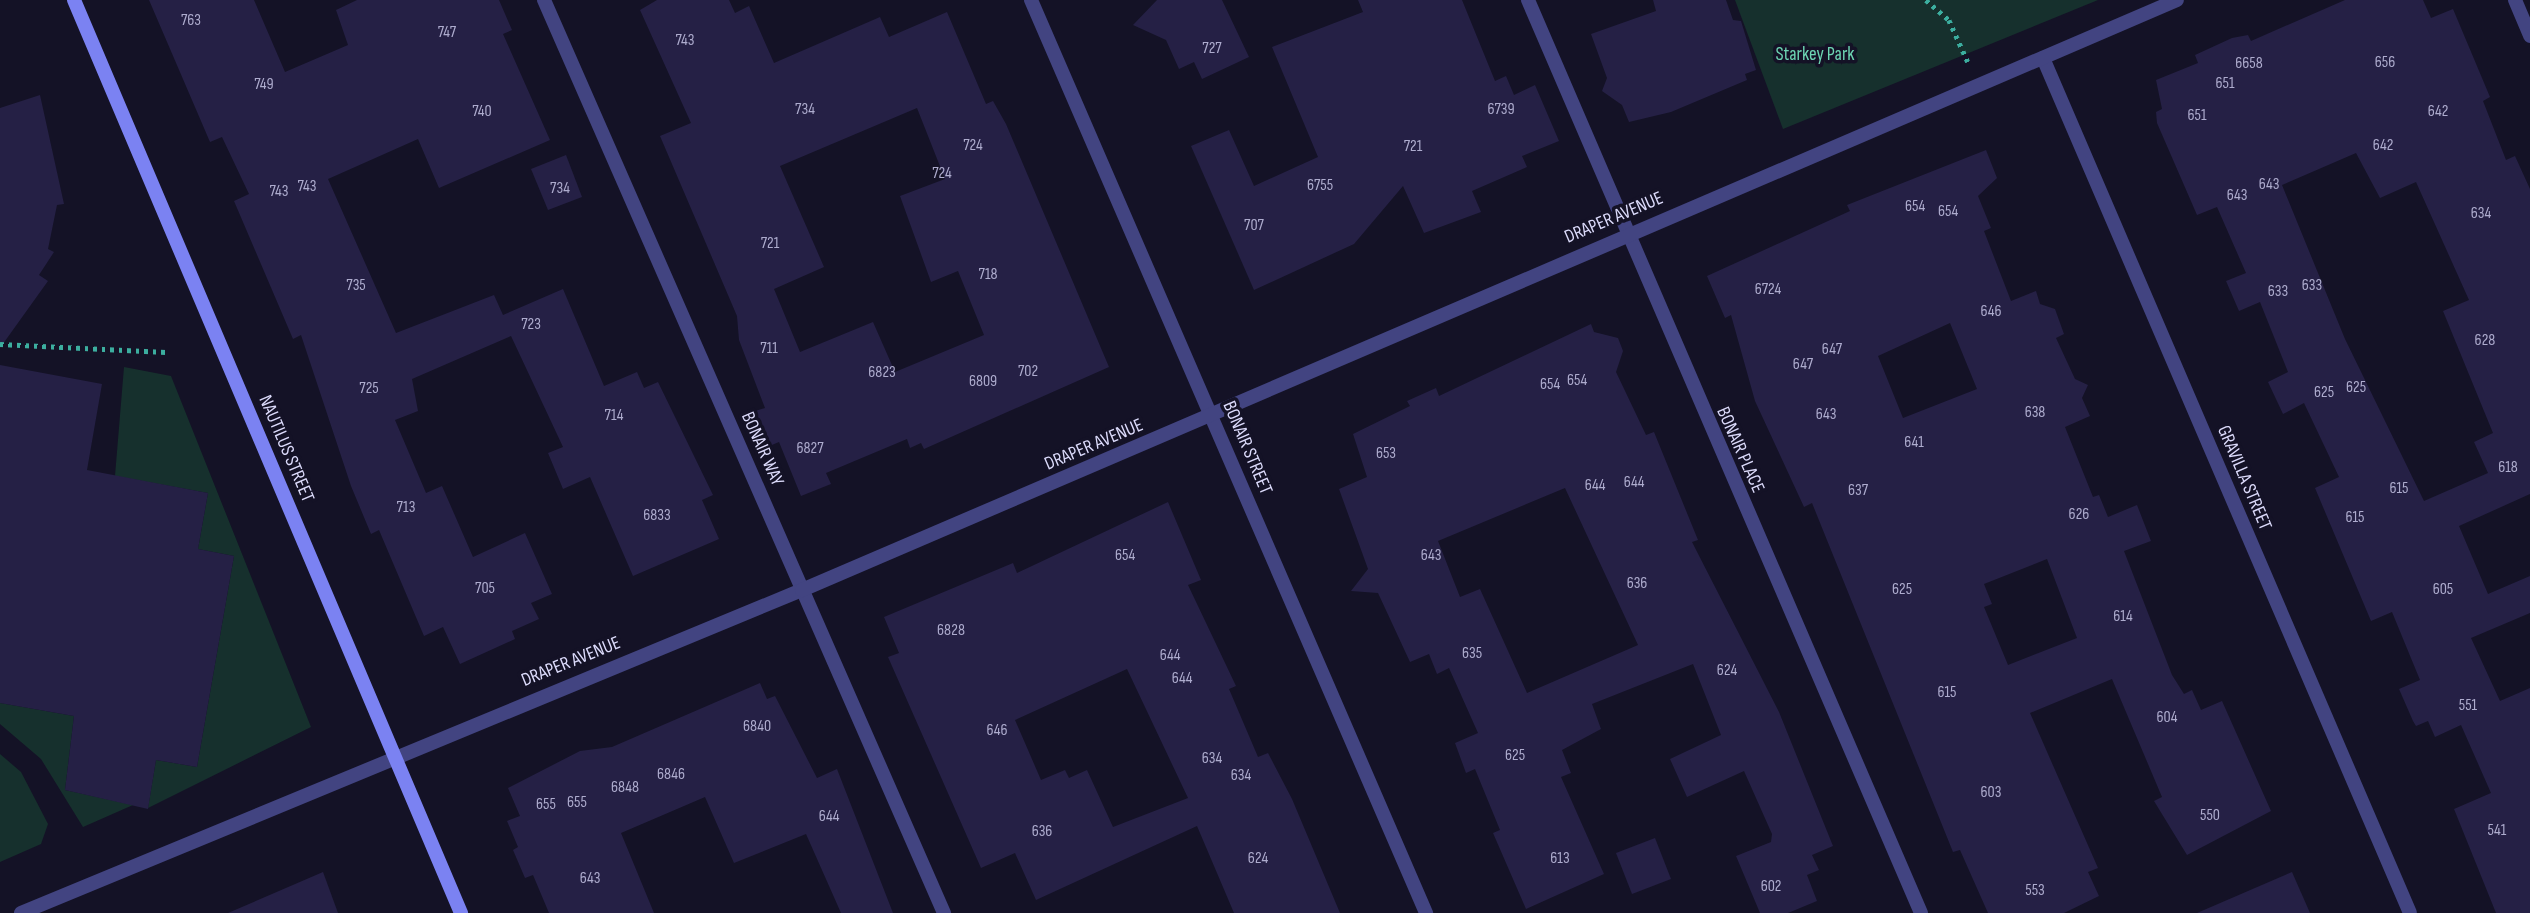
<!DOCTYPE html>
<style>
body{margin:0}
#map{position:relative;width:2530px;height:913px;overflow:hidden;background:#141226;font-family:"Sofia Sans Condensed",sans-serif}
div>[style]{position:absolute}
[style*='--x']{left:calc(var(--x)*1px);top:calc(var(--y)*1px);width:calc(var(--w)*1px);rotate:calc(var(--a)*1deg)}
.green>*{inset:0;background:#16302d}
.building>*{inset:0;background:#252045}
.path>*{height:4.5px;margin-top:-2.25px;transform-origin:0;background:repeating-linear-gradient(90deg,#3cae9f 0 3.5px,transparent 0 8.5px)}
.minor>*{height:14px;margin:-7px;padding:0 7px;transform-origin:7px;border-radius:7px;background:#424481}
.secondary>*{height:14px;margin:-7px;padding:0 7px;transform-origin:7px;border-radius:7px;background:#7b82f2}
span{translate:-50% -50%;white-space:nowrap;text-align:center;line-height:1.15;-webkit-text-stroke:7px #141226;paint-order:stroke}
.number-label{font-size:16px;color:#aeacce}
.number-label span{-webkit-text-stroke-width:0}
.park-label{font-size:19px;color:#6dd5b3}
.street-label{font-size:19px;color:#dcdbfb}
</style>
<div id="map">
<div class="green">
<div style="clip-path:polygon(1735px 0,2098px 0,1783px 129px)"></div>
<div style="clip-path:polygon(124px 367px,171px 376px,311px 727px,148px 808px,156px 760px,197px 767px,234px 556px,198px 549px,208px 493px,115px 476px)"></div>
<div style="clip-path:polygon(0 703px,74px 716px,65px 790px,133px 805px,83px 827px,41px 759px,0 724px)"></div>
<div style="clip-path:polygon(0 754px,21px 772px,48px 824px,41px 844px,0 862px)"></div>
</div>
<div class="building">
<div style="clip-path:polygon(149px 0,254px 0,285px 72px,348px 45px,336px 10px,357px 0,499px 0,512px 30px,503px 34px,550px 140px,439px 188px,418px 139px,328px 179px,396px 333px,494px 295px,503px 315px,563px 289px,604px 386px,637px 372px,644px 388px,658px 382px,713px 495px,702px 500px,719px 539px,633px 576px,590px 477px,563px 489px,548px 453px,563px 447px,511px 336px,412px 379px,418px 411px,395px 420px,426px 493px,442px 486px,473px 557px,525px 533px,552px 594px,531px 603px,539px 619px,512px 631px,515px 639px,460px 664px,443px 627px,424px 636px,379px 530px,371px 534px,351px 486px,301px 335px,293px 339px,234px 201px,249px 194px,222px 137px,210px 142px)"></div>
<div style="clip-path:polygon(evenodd,657px 0,729px 0,735px 13px,749px 6px,774px 63px,880px 17px,889px 37px,947px 12px,986px 104px,993px 101px,1006px 124px,1109px 367px,924px 449px,921px 443px,910px 448px,907px 439px,826px 473px,831px 484px,801px 496px,779px 442px,767px 447px,752px 412px,765px 408px,739px 340px,737px 316px,660px 136px,691px 123px,640px 10px,657px 0,917px 108px,945px 179px,900px 196px,931px 282px,958px 271px,984px 335px,895px 372px,873px 322px,800px 352px,774px 289px,824px 267px,780px 166px,917px 108px)"></div>
<div style="clip-path:polygon(1157px 0,1222px 0,1249px 57px,1202px 79px,1194px 62px,1179px 69px,1166px 40px,1133px 25px)"></div>
<div style="clip-path:polygon(1358px 0,1462px 0,1495px 81px,1506px 76px,1514px 95px,1535px 85px,1559px 141px,1522px 156px,1527px 167px,1472px 191px,1481px 212px,1424px 233px,1403px 186px,1354px 244px,1254px 290px,1191px 146px,1229px 130px,1254px 186px,1318px 157px,1272px 47px,1363px 12px)"></div>
<div style="clip-path:polygon(1653px 0,1726px 0,1733px 20px,1741px 21px,1756px 70px,1745px 74px,1747px 80px,1671px 112px,1629px 122px,1622px 105px,1602px 91px,1607px 78px,1591px 34px,1656px 11px)"></div>
<div style="clip-path:polygon(evenodd,2345px 0,2423px 0,2431px 18px,2453px 9px,2490px 97px,2483px 101px,2506px 160px,2515px 156px,2530px 189px,2530px 494px,2459px 526px,2488px 594px,2530px 576px,2530px 613px,2471px 638px,2500px 701px,2530px 688px,2530px 913px,2496px 913px,2454px 809px,2491px 793px,2461px 725px,2435px 737px,2428px 721px,2416px 726px,2413px 721px,2399px 689px,2420px 680px,2392px 612px,2371px 621px,2315px 488px,2339px 477px,2304px 403px,2283px 414px,2268px 382px,2288px 372px,2260px 302px,2239px 311px,2226px 281px,2246px 273px,2217px 207px,2197px 215px,2157px 123px,2156px 112px,2162px 109px,2156px 80px,2198px 63px,2195px 55px,2232px 38px,2248px 35px,2251px 41px,2345px 0,2356px 153px,2380px 198px,2416px 182px,2469px 300px,2443px 311px,2493px 433px,2474px 442px,2488px 473px,2424px 501px,2345px 339px,2282px 185px,2356px 153px)"></div>
<div style="clip-path:polygon(40px 95px,64px 204px,57px 205px,48px 249px,54px 252px,39px 275px,48px 281px,0 348px,0 108px)"></div>
<div style="clip-path:polygon(evenodd,1986px 150px,1997px 178px,1978px 196px,1991px 228px,1984px 231px,2011px 301px,2036px 291px,2040px 304px,2055px 309px,2064px 334px,2056px 338px,2075px 379px,2088px 385px,2082px 398px,2090px 416px,2065px 427px,2093px 497px,2099px 495px,2108px 517px,2137px 505px,2151px 541px,2124px 551px,2172px 675px,2184px 694px,2192px 690px,2201px 710px,2222px 701px,2271px 811px,2187px 855px,2154px 801px,2162px 797px,2112px 679px,2030px 713px,2098px 868px,2088px 872px,2099px 896px,2064px 913px,1988px 913px,1960px 850px,1953px 852px,1812px 503px,1804px 507px,1755px 401px,1731px 315px,1725px 318px,1707px 276px,1850px 211px,1847px 205px,1986px 150px,1950px 323px,1977px 389px,1903px 418px,1878px 356px,1950px 323px,1986px 150px,2047px 559px,2077px 638px,2008px 665px,1984px 607px,1992px 604px,1984px 584px,2047px 559px)"></div>
<div style="clip-path:polygon(566px 155px,582px 197px,548px 210px,531px 169px)"></div>
<div style="clip-path:polygon(evenodd,1591px 324px,1594px 332px,1618px 338px,1623px 351px,1616px 372px,1646px 435px,1654px 432px,1698px 540px,1692px 542px,1779px 712px,1833px 846px,1812px 855px,1819px 870px,1807px 875px,1817px 901px,1788px 913px,1760px 913px,1736px 856px,1771px 842px,1772px 834px,1744px 771px,1687px 797px,1670px 759px,1721px 735px,1693px 664px,1592px 704px,1601px 729px,1562px 750px,1571px 773px,1561px 777px,1604px 874px,1526px 909px,1493px 833px,1500px 830px,1475px 769px,1466px 773px,1455px 743px,1478px 733px,1449px 668px,1437px 674px,1429px 654px,1410px 662px,1378px 593px,1351px 591px,1368px 569px,1339px 489px,1367px 477px,1353px 434px,1410px 406px,1407px 401px,1436px 388px,1439px 396px,1591px 324px,1565px 488px,1638px 645px,1527px 693px,1480px 589px,1460px 597px,1438px 541px,1565px 488px)"></div>
<div style="clip-path:polygon(0 365px,102px 384px,87px 470px,208px 493px,198px 549px,234px 556px,197px 767px,156px 760px,148px 809px,65px 790px,74px 716px,0 703px)"></div>
<div style="clip-path:polygon(evenodd,1168px 502px,1201px 580px,1188px 585px,1236px 686px,1229px 689px,1258px 757px,1268px 753px,1292px 799px,1340px 913px,1234px 913px,1197px 826px,1036px 900px,1015px 853px,981px 868px,888px 657px,899px 653px,884px 617px,1013px 563px,1017px 573px,1168px 502px,1127px 669px,1188px 798px,1113px 827px,1087px 770px,1069px 778px,1065px 770px,1041px 780px,1015px 720px,1127px 669px)"></div>
<div style="clip-path:polygon(760px 683px,767px 699px,775px 696px,817px 778px,837px 769px,893px 913px,841px 913px,806px 834px,734px 863px,705px 797px,621px 833px,654px 913px,549px 913px,533px 875px,525px 878px,513px 850px,518px 847px,507px 821px,520px 816px,508px 788px,580px 751px,612px 747px)"></div>
<div style="clip-path:polygon(1655px 838px,1671px 879px,1632px 894px,1616px 853px)"></div>
<div style="clip-path:polygon(323px 872px,338px 913px,228px 913px)"></div>
<div style="clip-path:polygon(2292px 872px,2310px 913px,2197px 913px)"></div>
</div>
<div class="path">
<div style="--x:1926;--y:0;--w:30;--a:41"></div>
<div style="--x:1949;--y:20;--w:46;--a:65.7"></div>
<div style="--x:0;--y:344;--w:166;--a:2.8"></div>
</div>
<div class="minor">
<div style="--x:544;--y:0;--w:997;--a:66.34"></div>
<div style="--x:1031;--y:0;--w:995;--a:66.6"></div>
<div style="--x:1528;--y:0;--w:994;--a:66.71"></div>
<div style="--x:2515;--y:0;--w:39;--a:67"></div>
<div style="--x:2043;--y:58;--w:930;--a:66.77"></div>
<div style="--x:21;--y:913;--w:845;--a:-22.47"></div>
<div style="--x:802;--y:590;--w:1496;--a:-23.22"></div>
</div>
<div class="secondary">
<div style="--x:74;--y:0;--w:992;--a:67.03"></div>
</div>
<div class="number-label">
<span style="left:191px;top:21px">763</span>
<span style="left:447px;top:33px">747</span>
<span style="left:685px;top:41px">743</span>
<span style="left:1212px;top:49px">727</span>
<span style="left:2385px;top:63px">656</span>
<span style="left:2249px;top:64px">6658</span>
<span style="left:2225px;top:84px">651</span>
<span style="left:264px;top:85px">749</span>
<span style="left:805px;top:110px">734</span>
<span style="left:1501px;top:110px">6739</span>
<span style="left:482px;top:112px">740</span>
<span style="left:2438px;top:112px">642</span>
<span style="left:2197px;top:116px">651</span>
<span style="left:973px;top:146px">724</span>
<span style="left:2383px;top:146px">642</span>
<span style="left:1413px;top:147px">721</span>
<span style="left:942px;top:174px">724</span>
<span style="left:2269px;top:185px">643</span>
<span style="left:1320px;top:186px">6755</span>
<span style="left:307px;top:187px">743</span>
<span style="left:560px;top:189px">734</span>
<span style="left:279px;top:192px">743</span>
<span style="left:2237px;top:196px">643</span>
<span style="left:1915px;top:207px">654</span>
<span style="left:1948px;top:212px">654</span>
<span style="left:2481px;top:214px">634</span>
<span style="left:1254px;top:226px">707</span>
<span style="left:770px;top:244px">721</span>
<span style="left:988px;top:275px">718</span>
<span style="left:356px;top:286px">735</span>
<span style="left:2312px;top:286px">633</span>
<span style="left:1768px;top:290px">6724</span>
<span style="left:2278px;top:292px">633</span>
<span style="left:1991px;top:312px">646</span>
<span style="left:531px;top:325px">723</span>
<span style="left:2485px;top:341px">628</span>
<span style="left:769px;top:349px">711</span>
<span style="left:1832px;top:350px">647</span>
<span style="left:1803px;top:365px">647</span>
<span style="left:1028px;top:372px">702</span>
<span style="left:882px;top:373px">6823</span>
<span style="left:1577px;top:381px">654</span>
<span style="left:983px;top:382px">6809</span>
<span style="left:1550px;top:385px">654</span>
<span style="left:2356px;top:388px">625</span>
<span style="left:369px;top:389px">725</span>
<span style="left:2324px;top:393px">625</span>
<span style="left:2035px;top:413px">638</span>
<span style="left:1826px;top:415px">643</span>
<span style="left:614px;top:416px">714</span>
<span style="left:1914px;top:443px">641</span>
<span style="left:810px;top:449px">6827</span>
<span style="left:1386px;top:454px">653</span>
<span style="left:2508px;top:468px">618</span>
<span style="left:1634px;top:483px">644</span>
<span style="left:1595px;top:486px">644</span>
<span style="left:2399px;top:489px">615</span>
<span style="left:1858px;top:491px">637</span>
<span style="left:406px;top:508px">713</span>
<span style="left:2079px;top:515px">626</span>
<span style="left:657px;top:516px">6833</span>
<span style="left:2355px;top:518px">615</span>
<span style="left:1125px;top:556px">654</span>
<span style="left:1431px;top:556px">643</span>
<span style="left:1637px;top:584px">636</span>
<span style="left:485px;top:589px">705</span>
<span style="left:1902px;top:590px">625</span>
<span style="left:2443px;top:590px">605</span>
<span style="left:2123px;top:617px">614</span>
<span style="left:951px;top:631px">6828</span>
<span style="left:1472px;top:654px">635</span>
<span style="left:1170px;top:656px">644</span>
<span style="left:1727px;top:671px">624</span>
<span style="left:1182px;top:679px">644</span>
<span style="left:1947px;top:693px">615</span>
<span style="left:2468px;top:706px">551</span>
<span style="left:2167px;top:718px">604</span>
<span style="left:757px;top:727px">6840</span>
<span style="left:997px;top:731px">646</span>
<span style="left:1515px;top:756px">625</span>
<span style="left:1212px;top:759px">634</span>
<span style="left:671px;top:775px">6846</span>
<span style="left:1241px;top:776px">634</span>
<span style="left:625px;top:788px">6848</span>
<span style="left:1991px;top:793px">603</span>
<span style="left:577px;top:803px">655</span>
<span style="left:546px;top:805px">655</span>
<span style="left:2210px;top:816px">550</span>
<span style="left:829px;top:817px">644</span>
<span style="left:2497px;top:831px">541</span>
<span style="left:1042px;top:832px">636</span>
<span style="left:1258px;top:859px">624</span>
<span style="left:1560px;top:859px">613</span>
<span style="left:590px;top:879px">643</span>
<span style="left:1771px;top:887px">602</span>
<span style="left:2035px;top:891px">553</span>
</div>
<div class="park-label">
<span style="left:1815px;top:55px">Starkey Park</span>
</div>
<div class="street-label">
<span style="left:1614px;top:218px;rotate:-23deg">DRAPER AVENUE</span>
<span style="left:1094px;top:445px;rotate:-23deg">DRAPER AVENUE</span>
<span style="left:1247px;top:448px;rotate:67deg">BONAIR STREET</span>
<span style="left:286px;top:449px;rotate:67deg">NAUTILUS STREET</span>
<span style="left:762px;top:449px;rotate:66deg">BONAIR WAY</span>
<span style="left:1740px;top:450px;rotate:66deg">BONAIR PLACE</span>
<span style="left:2244px;top:478px;rotate:67deg">GRAVILLA STREET</span>
<span style="left:571px;top:662px;rotate:-22deg">DRAPER AVENUE</span>
</div>
</div>
